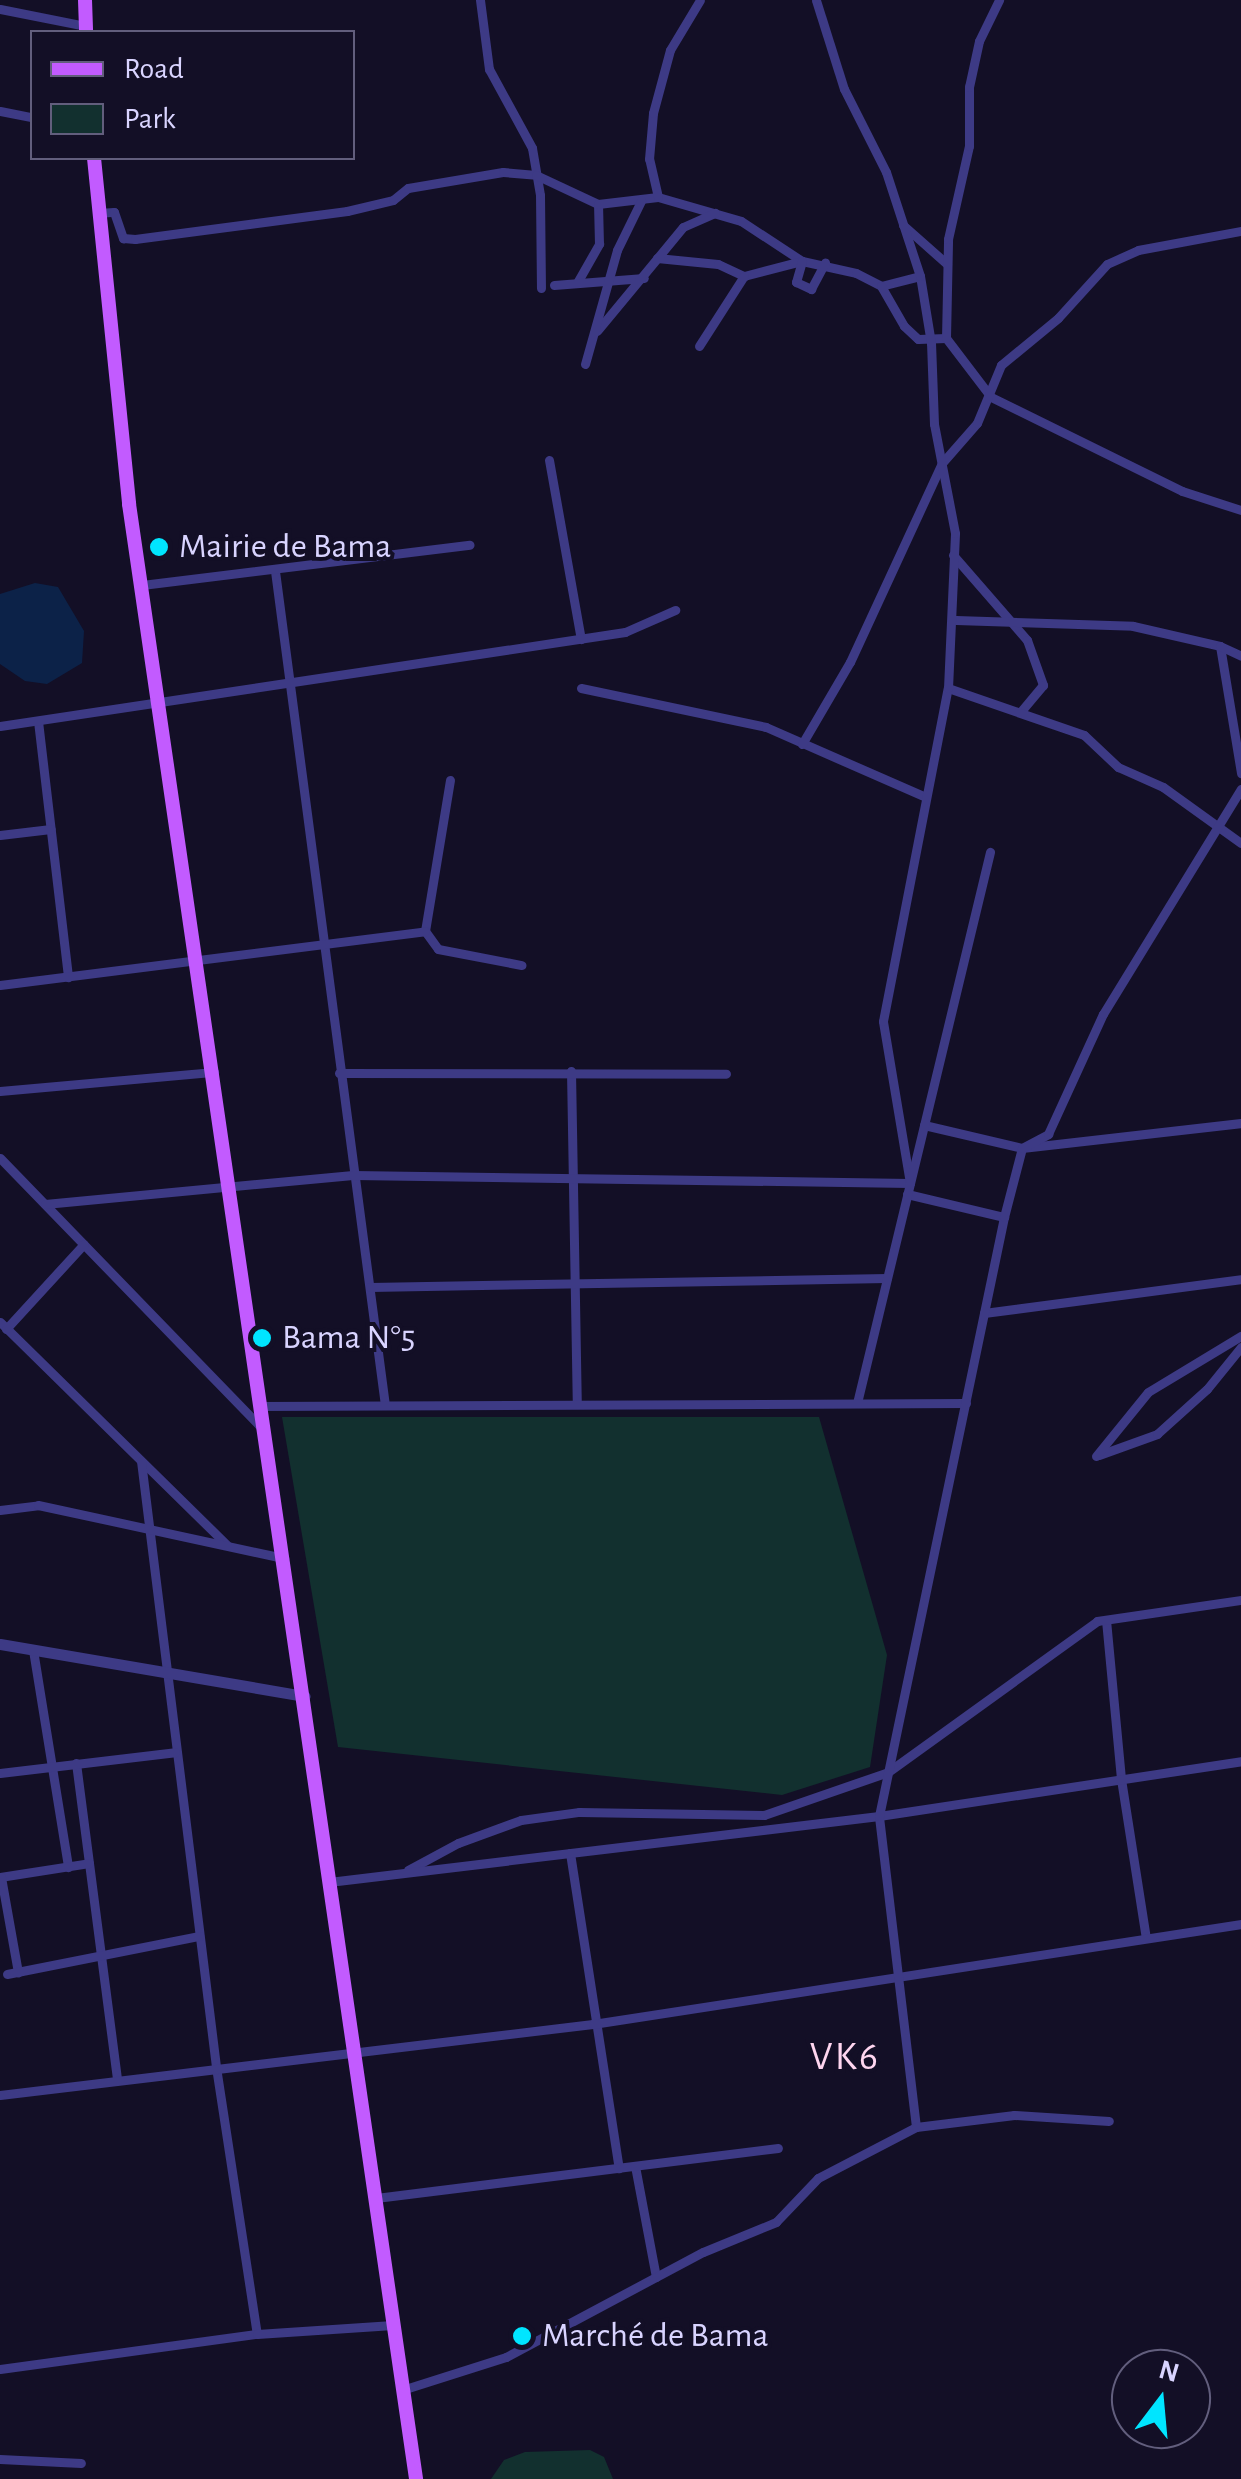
<!DOCTYPE html>
<meta charset="utf-8">
<style>
body{margin:0}
#map{position:relative;width:1241px;height:2479px;overflow:hidden;background:#130f26;font-family:"Alegreya Sans",sans-serif}
div>[style]{position:absolute}
[style*='--x']{left:calc(var(--x)*1px);top:calc(var(--y)*1px);width:calc(var(--w)*1px);rotate:calc(var(--a)*1deg)}
.green>*{inset:0;background:#12302f}
.water>*{inset:0;background:#0c2248}
.minor>*{height:9px;margin:-4.5px;padding:0 4.5px;transform-origin:4.5px;border-radius:4.5px;background:#3d3a85}
.tertiary>*{height:11px;margin:-5.5px;padding:0 5.5px;transform-origin:5.5px;border-radius:5.5px;background:#3d3a85}
.primary>*{height:14px;margin:-7px;padding:0 7px;transform-origin:7px;border-radius:7px;background:#c25bff}
.dots>*{width:28px;height:28px;translate:-50% -50%;box-sizing:border-box;border:5px solid #130f26;border-radius:50%}
span{translate:-50% -50%;white-space:nowrap;text-align:center;line-height:1.15;-webkit-text-stroke:8px #130f26;paint-order:stroke}
.poi-label{font-size:35px;color:#d9d4ff}
.left{translate:0 -50%;text-align:left}
.quarter-label{font-size:40px;color:#ffd6f0;letter-spacing:2.5px}
.legend{position:absolute;left:30px;top:30px;width:325px;height:130px;box-sizing:border-box;background:#130f26;border:2px solid #625e7d;margin:0;padding:12px 18px;list-style:none;font-size:30px;color:#d9d4ff}
.legend li{display:flex;align-items:center;gap:20px;height:50px}
.legend b{width:50px;border:2px solid #625e7d}
.north{position:absolute;left:1111px;top:2349px;width:100px;height:100px;box-sizing:border-box;background:#130f26;border:2px solid #625e7d;border-radius:50%;rotate:16deg;font-size:28px;font-weight:700;line-height:40px;text-align:center;color:#d9d4ff}
.north::after{content:'';display:block;margin:auto;width:35px;height:45px;background:#00e5ff;clip-path:polygon(50% 0,100% 100%,50% 72%,0 100%)}
</style>
<div id="map">
<div class="green">
<div style="clip-path:polygon(282px 1417px,819px 1417px,887px 1655px,870px 1767px,782px 1795px,338px 1747px)"></div>
<div style="clip-path:polygon(590px 2450px,604px 2457px,613px 2479px,491px 2479px,504px 2460px,525px 2452px)"></div>
</div>
<div class="water">
<div style="clip-path:polygon(35px 583px,58px 587px,84px 631px,82px 663px,47px 684px,25px 681px,0 664px,0 594px)"></div>
</div>
<div class="minor">
<div style="--x:480;--y:0;--w:70;--a:82.6"></div>
<div style="--x:489;--y:69;--w:90;--a:61.4"></div>
<div style="--x:532;--y:148;--w:48;--a:80.3"></div>
<div style="--x:540;--y:195;--w:93;--a:89.4"></div>
<div style="--x:0;--y:9;--w:88;--a:11.2"></div>
<div style="--x:0;--y:111;--w:33;--a:11"></div>
<div style="--x:658;--y:197;--w:86;--a:16.1"></div>
<div style="--x:741;--y:221;--w:73;--a:33.3"></div>
<div style="--x:802;--y:261;--w:55;--a:12.5"></div>
<div style="--x:856;--y:273;--w:28;--a:27"></div>
<div style="--x:881;--y:286;--w:40;--a:-14.4"></div>
<div style="--x:98;--y:213;--w:16;--a:-4"></div>
<div style="--x:114;--y:212;--w:28;--a:71"></div>
<div style="--x:123;--y:238;--w:12;--a:5"></div>
<div style="--x:135;--y:239;--w:214;--a:-7.5"></div>
<div style="--x:347;--y:211;--w:47;--a:-13.4"></div>
<div style="--x:393;--y:200;--w:19;--a:-39"></div>
<div style="--x:408;--y:188;--w:96;--a:-9.6"></div>
<div style="--x:503;--y:172;--w:33;--a:5"></div>
<div style="--x:536;--y:175;--w:68;--a:25.1"></div>
<div style="--x:903;--y:225;--w:59;--a:41.6"></div>
<div style="--x:657;--y:258;--w:61;--a:5.6"></div>
<div style="--x:718;--y:264;--w:29;--a:25"></div>
<div style="--x:744;--y:276;--w:60;--a:-14.5"></div>
<div style="--x:802;--y:261;--w:22;--a:106"></div>
<div style="--x:796;--y:282;--w:17;--a:25"></div>
<div style="--x:811;--y:289;--w:30;--a:-62"></div>
<div style="--x:578;--y:281;--w:43;--a:-60.4"></div>
<div style="--x:599;--y:244;--w:40;--a:-91.4"></div>
<div style="--x:598;--y:204;--w:60;--a:-6.7"></div>
<div style="--x:658;--y:197;--w:39;--a:-103"></div>
<div style="--x:649;--y:159;--w:46;--a:-85"></div>
<div style="--x:653;--y:113;--w:65;--a:-74.9"></div>
<div style="--x:670;--y:50;--w:58;--a:-59"></div>
<div style="--x:554;--y:285;--w:90;--a:-4.4"></div>
<div style="--x:881;--y:286;--w:46;--a:60.1"></div>
<div style="--x:904;--y:326;--w:19;--a:43"></div>
<div style="--x:918;--y:339;--w:28;--a:-2"></div>
<div style="--x:946;--y:338;--w:74;--a:52.7"></div>
<div style="--x:991;--y:397;--w:213;--a:26.2"></div>
<div style="--x:1182;--y:491;--w:62;--a:17.9"></div>
<div style="--x:597;--y:331;--w:135;--a:-50.4"></div>
<div style="--x:683;--y:227;--w:35;--a:-24"></div>
<div style="--x:946;--y:338;--w:99;--a:-88.8"></div>
<div style="--x:948;--y:239;--w:95;--a:-77.3"></div>
<div style="--x:969;--y:146;--w:59;--a:-90"></div>
<div style="--x:969;--y:87;--w:47;--a:-77.7"></div>
<div style="--x:979;--y:41;--w:46;--a:-64"></div>
<div style="--x:699;--y:346;--w:83;--a:-57.3"></div>
<div style="--x:585;--y:364;--w:118;--a:-74.3"></div>
<div style="--x:617;--y:250;--w:55;--a:-63.9"></div>
<div style="--x:549;--y:460;--w:182;--a:79.9"></div>
<div style="--x:953;--y:555;--w:113;--a:49"></div>
<div style="--x:1027;--y:640;--w:48;--a:70.4"></div>
<div style="--x:1043;--y:685;--w:35;--a:130"></div>
<div style="--x:275;--y:571;--w:841;--a:82.49"></div>
<div style="--x:142;--y:585;--w:330;--a:-7"></div>
<div style="--x:956;--y:620;--w:177;--a:1.9"></div>
<div style="--x:1133;--y:626;--w:89;--a:12.9"></div>
<div style="--x:1220;--y:646;--w:129;--a:80.6"></div>
<div style="--x:1220;--y:646;--w:23;--a:25"></div>
<div style="--x:581;--y:688;--w:189;--a:11.9"></div>
<div style="--x:766;--y:727;--w:171;--a:23.7"></div>
<div style="--x:948;--y:688;--w:144;--a:19.1"></div>
<div style="--x:1084;--y:735;--w:47;--a:43.3"></div>
<div style="--x:1118;--y:767;--w:49;--a:24"></div>
<div style="--x:1163;--y:787;--w:96;--a:35.7"></div>
<div style="--x:38;--y:721;--w:258;--a:83.3"></div>
<div style="--x:0;--y:726;--w:632;--a:-8.55"></div>
<div style="--x:625;--y:632;--w:55;--a:-23.7"></div>
<div style="--x:802;--y:744;--w:95;--a:-59.7"></div>
<div style="--x:850;--y:662;--w:219;--a:-65.2"></div>
<div style="--x:942;--y:463;--w:53;--a:-48.8"></div>
<div style="--x:977;--y:423;--w:63;--a:-67.5"></div>
<div style="--x:1001;--y:365;--w:74;--a:-39.5"></div>
<div style="--x:1058;--y:318;--w:73;--a:-47.8"></div>
<div style="--x:1107;--y:264;--w:34;--a:-24"></div>
<div style="--x:1138;--y:250;--w:105;--a:-10.5"></div>
<div style="--x:450;--y:780;--w:153;--a:99.4"></div>
<div style="--x:425;--y:931;--w:22;--a:54"></div>
<div style="--x:438;--y:949;--w:85;--a:10.9"></div>
<div style="--x:0;--y:835;--w:51;--a:-6.7"></div>
<div style="--x:0;--y:985;--w:428;--a:-7.2"></div>
<div style="--x:571;--y:1071;--w:333;--a:89"></div>
<div style="--x:339;--y:1073;--w:387;--a:0.1"></div>
<div style="--x:0;--y:1091;--w:215;--a:-5.1"></div>
<div style="--x:924;--y:1125;--w:101;--a:13.2"></div>
<div style="--x:1022;--y:1148;--w:220;--a:-6.5"></div>
<div style="--x:0;--y:1158;--w:376;--a:45.9"></div>
<div style="--x:907;--y:1194;--w:100;--a:13.3"></div>
<div style="--x:45;--y:1204;--w:309;--a:-5.4"></div>
<div style="--x:353;--y:1175;--w:557;--a:0.82"></div>
<div style="--x:910;--y:1183;--w:164;--a:-99.5"></div>
<div style="--x:883;--y:1021;--w:339;--a:-79"></div>
<div style="--x:948;--y:688;--w:155;--a:-87.4"></div>
<div style="--x:955;--y:533;--w:111;--a:-100.9"></div>
<div style="--x:934;--y:424;--w:81;--a:-92.1"></div>
<div style="--x:931;--y:343;--w:68;--a:-99.3"></div>
<div style="--x:920;--y:276;--w:109;--a:-108.1"></div>
<div style="--x:886;--y:172;--w:93;--a:-116.8"></div>
<div style="--x:844;--y:89;--w:93;--a:-107.5"></div>
<div style="--x:370;--y:1287;--w:517;--a:-1"></div>
<div style="--x:984;--y:1313;--w:259;--a:-7.5"></div>
<div style="--x:0;--y:1322;--w:318;--a:44.5"></div>
<div style="--x:6;--y:1329;--w:115;--a:-47.5"></div>
<div style="--x:857;--y:1403;--w:567;--a:-76.43"></div>
<div style="--x:259;--y:1406;--w:707;--a:-0.24"></div>
<div style="--x:1099;--y:1455;--w:62;--a:-19.9"></div>
<div style="--x:1157;--y:1434;--w:67;--a:-42"></div>
<div style="--x:1207;--y:1389;--w:54;--a:-51"></div>
<div style="--x:1096;--y:1456;--w:82;--a:-50.9"></div>
<div style="--x:1148;--y:1392;--w:109;--a:-31.1"></div>
<div style="--x:141;--y:1461;--w:611;--a:82.94"></div>
<div style="--x:216;--y:2067;--w:270;--a:81.3"></div>
<div style="--x:0;--y:1510;--w:38;--a:-7"></div>
<div style="--x:38;--y:1505;--w:252;--a:12.2"></div>
<div style="--x:1106;--y:1620;--w:160;--a:84.6"></div>
<div style="--x:1121;--y:1779;--w:161;--a:81.1"></div>
<div style="--x:33;--y:1650;--w:220;--a:80.8"></div>
<div style="--x:76;--y:1763;--w:320;--a:82.6"></div>
<div style="--x:0;--y:1773;--w:176;--a:-6.8"></div>
<div style="--x:570;--y:1853;--w:319;--a:81.2"></div>
<div style="--x:408;--y:1870;--w:57;--a:-28.4"></div>
<div style="--x:458;--y:1843;--w:67;--a:-20.1"></div>
<div style="--x:521;--y:1820;--w:59;--a:-7.9"></div>
<div style="--x:579;--y:1812;--w:185;--a:0.9"></div>
<div style="--x:764;--y:1815;--w:131;--a:-19.1"></div>
<div style="--x:888;--y:1772;--w:258;--a:-35.8"></div>
<div style="--x:1097;--y:1621;--w:146;--a:-8.3"></div>
<div style="--x:0;--y:1877;--w:90;--a:-8.9"></div>
<div style="--x:1;--y:1877;--w:97;--a:79.9"></div>
<div style="--x:329;--y:1882;--w:554;--a:-6.84"></div>
<div style="--x:879;--y:1816;--w:366;--a:-8.6"></div>
<div style="--x:7;--y:1974;--w:196;--a:-11.2"></div>
<div style="--x:0;--y:2095;--w:597;--a:-6.83"></div>
<div style="--x:593;--y:2024;--w:656;--a:-8.77"></div>
<div style="--x:916;--y:2127;--w:313;--a:-96.8"></div>
<div style="--x:879;--y:1816;--w:612;--a:-78.21"></div>
<div style="--x:1004;--y:1217;--w:71;--a:-75.4"></div>
<div style="--x:1022;--y:1148;--w:30;--a:-28"></div>
<div style="--x:1048;--y:1134;--w:132;--a:-65.4"></div>
<div style="--x:1103;--y:1014;--w:264;--a:-58.5"></div>
<div style="--x:635;--y:2166;--w:113;--a:79.3"></div>
<div style="--x:376;--y:2198;--w:405;--a:-7.1"></div>
<div style="--x:0;--y:2369;--w:259;--a:-7.8"></div>
<div style="--x:257;--y:2334;--w:136;--a:-3.8"></div>
<div style="--x:402;--y:2390;--w:109;--a:-17.6"></div>
<div style="--x:506;--y:2357;--w:223;--a:-28.1"></div>
<div style="--x:703;--y:2252;--w:79;--a:-22.3"></div>
<div style="--x:776;--y:2222;--w:61;--a:-46.3"></div>
<div style="--x:818;--y:2178;--w:110;--a:-27.5"></div>
<div style="--x:916;--y:2127;--w:99;--a:-7"></div>
<div style="--x:1014;--y:2115;--w:95;--a:3.6"></div>
<div style="--x:0;--y:2459;--w:81;--a:2.8"></div>
</div>
<div class="tertiary">
<div style="--x:0;--y:1644;--w:309;--a:9.7"></div>
</div>
<div class="primary">
<div style="--x:85;--y:0;--w:32;--a:88"></div>
<div style="--x:94;--y:158;--w:348;--a:84.2"></div>
<div style="--x:129;--y:504;--w:1996;--a:81.73"></div>
</div>
<div class="dots">
<div style="left:159px;top:547px;background:#00e5ff"></div>
<div style="left:262px;top:1338px;background:#00e5ff"></div>
<div style="left:522px;top:2336px;background:#00e5ff"></div>
</div>
<div class="poi-label">
<span class="left" style="left:179px;top:547px">Mairie de Bama</span>
<span class="left" style="left:282px;top:1338px">Bama N°5</span>
<span class="left" style="left:542px;top:2336px">Marché de Bama</span>
</div>
<div class="quarter-label">
<span style="left:845px;top:2057px">VK6</span>
</div>
<ul class="legend">
<li><b style="height:12px;background:#c25bff"></b>Road</li>
<li><b style="height:28px;background:#12302f"></b>Park</li>
</ul>
<div class="north">N</div>
</div>
